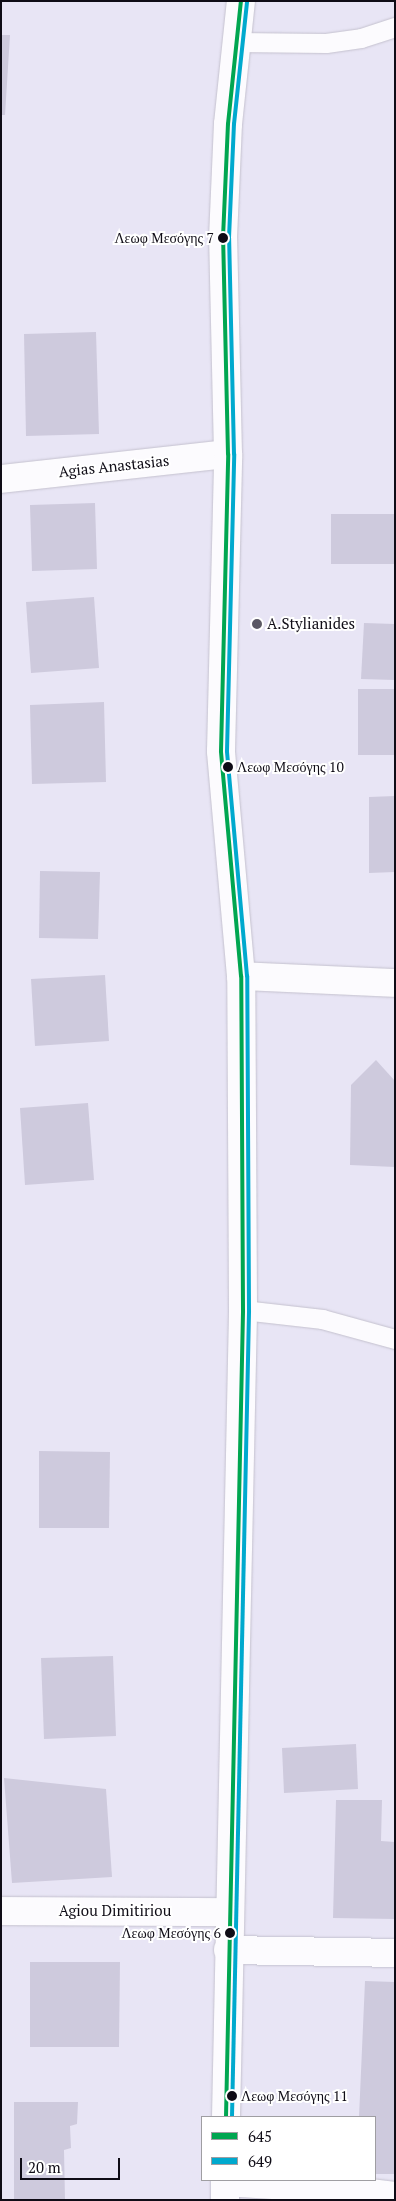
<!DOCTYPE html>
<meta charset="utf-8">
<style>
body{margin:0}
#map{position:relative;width:396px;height:2201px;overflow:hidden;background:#e8e5f5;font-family:"PT Serif",serif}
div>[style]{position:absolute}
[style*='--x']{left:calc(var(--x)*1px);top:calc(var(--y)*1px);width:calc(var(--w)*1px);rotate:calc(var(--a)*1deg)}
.building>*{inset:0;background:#cecadd}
.roads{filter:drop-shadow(0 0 1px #c4c1ce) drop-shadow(0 0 1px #c4c1ce)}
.service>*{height:19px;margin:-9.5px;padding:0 9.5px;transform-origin:9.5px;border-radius:9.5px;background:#fcfbfe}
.minor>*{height:28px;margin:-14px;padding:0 14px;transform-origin:14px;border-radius:14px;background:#fcfbfe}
.primary>*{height:28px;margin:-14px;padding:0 14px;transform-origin:14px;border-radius:14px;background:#fcfbfe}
.bus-1>*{height:4px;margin:-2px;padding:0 2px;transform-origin:2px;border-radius:2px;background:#00a651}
.bus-2>*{height:4px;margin:-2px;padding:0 2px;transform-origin:2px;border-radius:2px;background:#00a9ce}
.dots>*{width:14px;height:14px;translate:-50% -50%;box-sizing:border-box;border:2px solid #fff;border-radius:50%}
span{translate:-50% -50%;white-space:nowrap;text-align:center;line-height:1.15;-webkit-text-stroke:4px #fff;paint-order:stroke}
.bus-label{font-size:14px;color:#0f0c16}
.right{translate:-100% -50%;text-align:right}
.left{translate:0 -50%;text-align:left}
.street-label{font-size:15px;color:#0f0c16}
.poi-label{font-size:15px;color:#0f0c16}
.frame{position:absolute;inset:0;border:2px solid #0f0c16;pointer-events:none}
.legend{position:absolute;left:201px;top:2116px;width:175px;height:65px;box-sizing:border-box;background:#fff;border:1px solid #9f9ea2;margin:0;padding:6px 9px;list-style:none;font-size:15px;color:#0f0c16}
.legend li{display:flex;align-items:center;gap:10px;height:25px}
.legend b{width:25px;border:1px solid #9f9ea2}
.scale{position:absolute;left:20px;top:2158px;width:100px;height:22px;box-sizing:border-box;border:2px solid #0f0c16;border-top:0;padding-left:6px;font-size:15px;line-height:18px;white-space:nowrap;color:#0f0c16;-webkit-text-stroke:4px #fff;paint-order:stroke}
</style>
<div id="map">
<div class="building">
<div style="clip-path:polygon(1px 35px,10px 35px,5px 115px,1px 115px)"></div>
<div style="clip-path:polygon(96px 332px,99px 434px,26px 436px,24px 334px)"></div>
<div style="clip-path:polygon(95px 503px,97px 569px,32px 571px,30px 505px)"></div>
<div style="clip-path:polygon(331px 514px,394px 514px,394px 564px,331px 564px)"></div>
<div style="clip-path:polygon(94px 597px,99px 668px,31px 673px,26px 602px)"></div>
<div style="clip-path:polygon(364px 623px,395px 624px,395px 680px,361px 679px)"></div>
<div style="clip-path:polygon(358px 689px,395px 689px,395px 755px,358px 755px)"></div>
<div style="clip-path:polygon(104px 702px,106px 782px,32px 784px,30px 705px)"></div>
<div style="clip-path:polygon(395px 796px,395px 872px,369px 873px,369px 797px)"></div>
<div style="clip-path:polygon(40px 871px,100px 872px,98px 939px,39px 938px)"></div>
<div style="clip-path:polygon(105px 975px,109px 1041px,35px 1046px,31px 979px)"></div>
<div style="clip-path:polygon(376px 1060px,395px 1081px,395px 1167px,350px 1165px,351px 1085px)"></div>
<div style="clip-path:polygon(88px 1103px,94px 1180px,25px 1185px,20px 1108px)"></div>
<div style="clip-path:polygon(39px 1451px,110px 1452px,109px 1528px,39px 1528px)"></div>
<div style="clip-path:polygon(113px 1656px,116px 1736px,44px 1739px,41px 1658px)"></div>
<div style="clip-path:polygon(356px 1744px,358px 1789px,284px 1793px,282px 1748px)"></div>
<div style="clip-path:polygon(4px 1778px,106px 1789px,112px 1877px,12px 1883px)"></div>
<div style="clip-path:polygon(336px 1800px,382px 1800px,381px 1841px,395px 1842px,395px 1919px,333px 1918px)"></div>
<div style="clip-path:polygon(30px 1962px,120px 1962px,119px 2047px,30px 2047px)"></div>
<div style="clip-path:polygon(365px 1981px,395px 1982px,395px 2174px,375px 2174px,375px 2117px,359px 2117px)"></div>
<div style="clip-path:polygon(14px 2102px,78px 2102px,77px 2124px,70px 2126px,71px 2148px,64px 2150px,65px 2200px,14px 2200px)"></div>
</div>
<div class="roads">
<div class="service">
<div style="--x:235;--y:42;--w:91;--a:0.6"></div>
<div style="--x:326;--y:43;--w:35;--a:-8"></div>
<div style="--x:361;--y:38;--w:36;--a:-18"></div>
<div style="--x:243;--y:1310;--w:80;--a:6.5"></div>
<div style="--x:322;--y:1319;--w:76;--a:15.3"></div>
</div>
<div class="minor">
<div style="--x:1;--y:479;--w:228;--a:-6.3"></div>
<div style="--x:241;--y:976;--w:154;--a:2.6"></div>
<div style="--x:1;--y:1911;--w:227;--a:0.3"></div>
<div style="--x:228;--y:1950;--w:167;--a:1"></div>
<div style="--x:225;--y:2182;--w:111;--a:3.6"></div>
<div style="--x:336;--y:2189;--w:59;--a:6.8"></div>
</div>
<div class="primary">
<div style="--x:226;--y:2117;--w:807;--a:-88.79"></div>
<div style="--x:243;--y:1310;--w:334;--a:-90.3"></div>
<div style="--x:241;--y:976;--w:226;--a:-95.1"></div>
<div style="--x:221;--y:751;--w:297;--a:-88.6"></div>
<div style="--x:228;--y:454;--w:216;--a:-91.3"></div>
<div style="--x:223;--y:238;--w:114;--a:-87.5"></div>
<div style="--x:228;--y:124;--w:124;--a:-84"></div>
<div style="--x:225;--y:2200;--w:20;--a:-90"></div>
</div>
</div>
<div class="bus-1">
<div style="--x:226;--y:2117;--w:807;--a:-88.79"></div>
<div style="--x:243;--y:1310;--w:334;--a:-90.3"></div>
<div style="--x:241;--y:976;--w:226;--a:-95.1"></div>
<div style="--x:221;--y:751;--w:297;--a:-88.6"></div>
<div style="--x:228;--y:454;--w:216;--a:-91.3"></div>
<div style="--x:223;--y:238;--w:114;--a:-87.5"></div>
<div style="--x:228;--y:124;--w:124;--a:-84"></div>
</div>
<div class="bus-2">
<div style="--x:232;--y:2117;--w:807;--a:-88.79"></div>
<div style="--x:249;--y:1310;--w:334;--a:-90.3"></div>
<div style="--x:247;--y:976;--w:226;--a:-95.1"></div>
<div style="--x:227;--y:751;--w:297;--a:-88.6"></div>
<div style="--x:234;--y:454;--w:216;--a:-91.3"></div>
<div style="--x:229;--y:238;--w:114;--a:-87.5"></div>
<div style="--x:234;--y:124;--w:123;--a:-83.9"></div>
</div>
<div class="dots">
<div style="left:223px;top:238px;background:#0f0c16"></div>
<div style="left:257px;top:624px;background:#5b5864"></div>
<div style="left:228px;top:767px;background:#0f0c16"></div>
<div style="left:230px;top:1933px;background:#0f0c16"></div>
<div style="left:232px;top:2096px;background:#0f0c16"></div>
</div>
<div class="bus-label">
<span class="right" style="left:214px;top:238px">Λεωφ Μεσόγης 7</span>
<span class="left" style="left:237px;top:767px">Λεωφ Μεσόγης 10</span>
<span class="right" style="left:221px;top:1933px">Λεωφ Μεσόγης 6</span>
<span class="left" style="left:241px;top:2096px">Λεωφ Μεσόγης 11</span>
</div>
<div class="street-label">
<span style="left:114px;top:466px;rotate:-6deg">Agias Anastasias</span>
<span style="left:115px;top:1911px">Agiou Dimitiriou</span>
</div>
<div class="poi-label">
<span class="left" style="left:267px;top:624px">A.Stylianides</span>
</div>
<div class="frame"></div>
<ul class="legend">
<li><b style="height:6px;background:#00a651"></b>645</li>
<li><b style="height:6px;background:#00a9ce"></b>649</li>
</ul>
<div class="scale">20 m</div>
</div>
